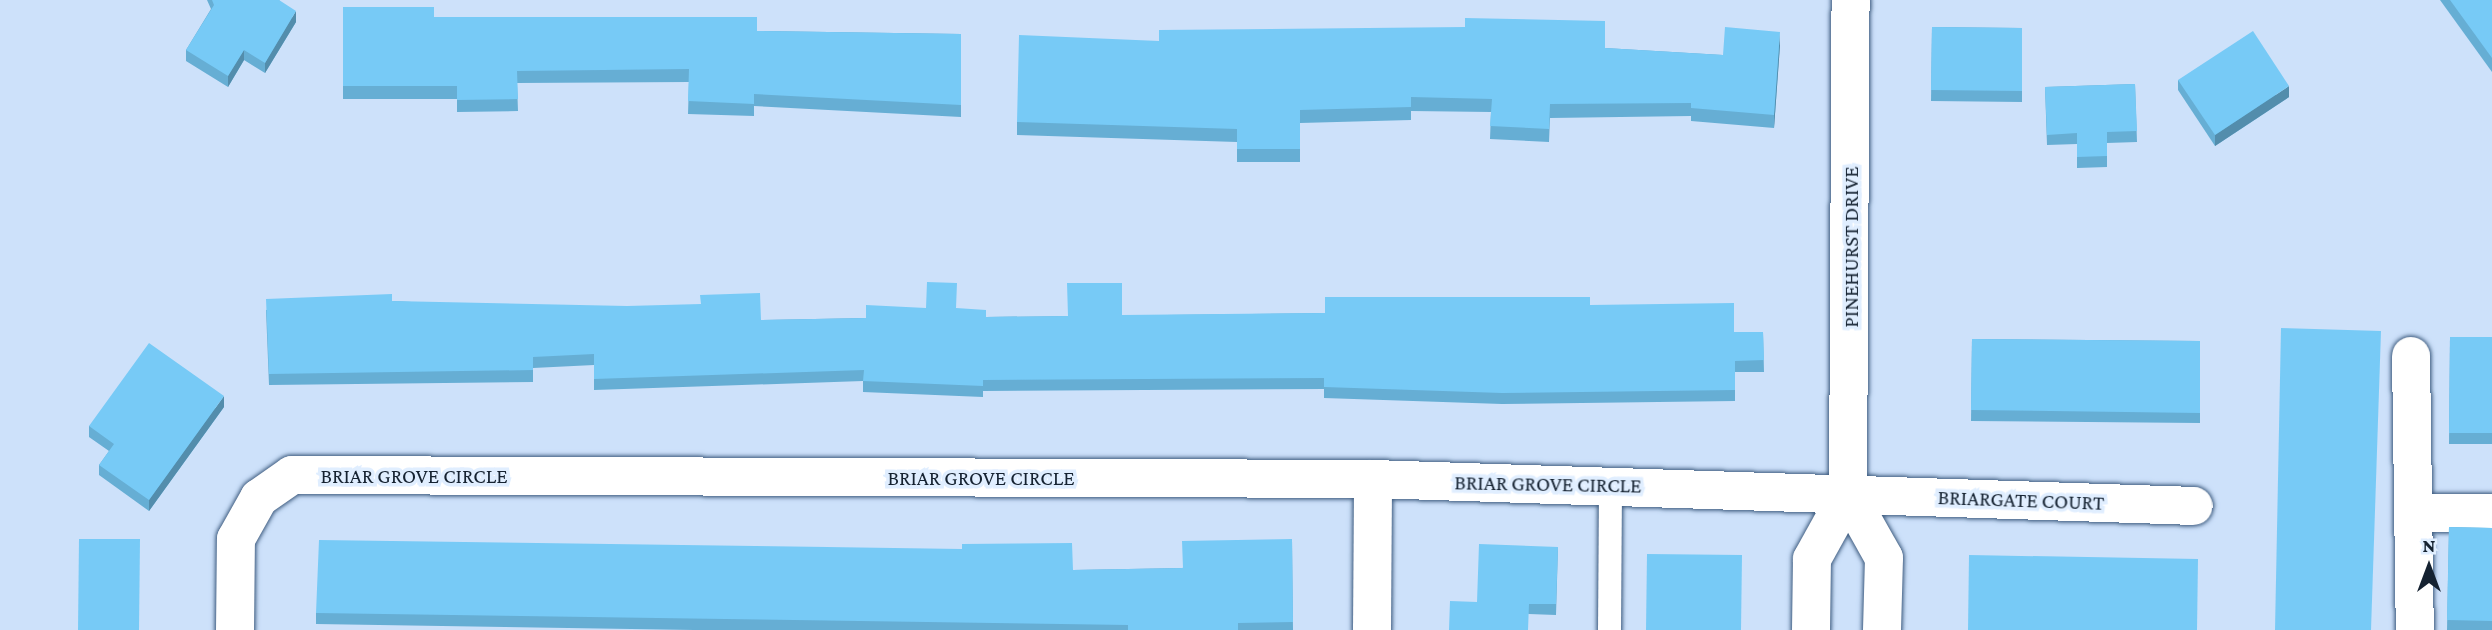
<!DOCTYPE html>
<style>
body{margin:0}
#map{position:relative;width:2492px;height:630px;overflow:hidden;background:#cde1fa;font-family:"Crimson Pro",serif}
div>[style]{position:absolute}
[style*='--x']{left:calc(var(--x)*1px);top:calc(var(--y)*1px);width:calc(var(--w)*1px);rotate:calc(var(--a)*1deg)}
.roads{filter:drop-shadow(0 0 2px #3f5d81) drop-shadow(0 0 2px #3f5d81)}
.lane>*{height:23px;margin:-11.5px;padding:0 11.5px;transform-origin:11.5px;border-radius:11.5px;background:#fff}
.street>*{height:38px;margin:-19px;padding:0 19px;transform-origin:19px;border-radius:19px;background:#fff}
.wall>*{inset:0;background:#66aed4}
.shaded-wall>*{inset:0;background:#538dac}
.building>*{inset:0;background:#77caf6}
span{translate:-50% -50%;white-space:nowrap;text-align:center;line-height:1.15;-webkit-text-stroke:7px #e0eeff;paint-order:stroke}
.street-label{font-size:21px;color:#152231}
.north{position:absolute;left:2394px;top:532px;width:70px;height:70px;-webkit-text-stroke:5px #e0eeff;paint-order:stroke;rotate:0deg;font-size:19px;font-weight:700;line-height:28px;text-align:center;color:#152231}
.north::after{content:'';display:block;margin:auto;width:24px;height:32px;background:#152231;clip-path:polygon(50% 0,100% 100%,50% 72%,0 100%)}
</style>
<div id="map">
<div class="roads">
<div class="lane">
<div style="--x:1609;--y:630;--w:145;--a:-89.6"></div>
</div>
<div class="street">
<div style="--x:2411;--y:356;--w:274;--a:89.2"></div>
<div style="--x:1848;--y:494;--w:73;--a:60.6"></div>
<div style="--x:1884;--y:558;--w:72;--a:91.6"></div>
<div style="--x:2414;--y:513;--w:78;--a:0"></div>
<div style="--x:235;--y:630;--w:91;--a:-89.4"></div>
<div style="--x:236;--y:539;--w:47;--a:-60.7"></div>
<div style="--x:259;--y:498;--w:40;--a:-34.9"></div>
<div style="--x:292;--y:475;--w:1081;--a:0.21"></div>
<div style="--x:1373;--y:479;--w:821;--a:1.88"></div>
<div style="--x:1372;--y:630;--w:151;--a:-89.6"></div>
<div style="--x:1811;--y:630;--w:71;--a:-89.2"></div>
<div style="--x:1812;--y:559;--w:74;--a:-61"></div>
<div style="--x:1848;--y:494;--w:494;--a:-89.7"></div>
</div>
</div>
<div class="wall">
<div style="clip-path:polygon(207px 0,279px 0,296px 22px,265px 73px,244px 60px,228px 87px,186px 61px,186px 50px,211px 9px)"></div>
<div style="clip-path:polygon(2440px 0,2492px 0,2492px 72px)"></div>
<div style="clip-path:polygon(343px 7px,434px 17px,757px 31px,961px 34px,961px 117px,754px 106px,754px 116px,688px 114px,689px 82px,517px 83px,518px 111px,457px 112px,457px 99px,343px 99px)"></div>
<div style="clip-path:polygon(1932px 27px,2022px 28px,2022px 102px,1931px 101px)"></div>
<div style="clip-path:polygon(1159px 41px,1605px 48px,1723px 55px,1780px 45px,1774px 128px,1691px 121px,1691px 116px,1550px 118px,1549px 142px,1490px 139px,1491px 112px,1411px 111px,1411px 120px,1300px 123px,1300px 162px,1237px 162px,1237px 142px,1017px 135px,1017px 122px)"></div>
<div style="clip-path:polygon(2178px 80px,2289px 97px,2215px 146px,2178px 90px)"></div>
<div style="clip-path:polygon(2135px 84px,2137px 142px,2107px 143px,2107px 167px,2077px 168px,2077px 144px,2047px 145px,2045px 87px)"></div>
<div style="clip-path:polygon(392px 301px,761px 320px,866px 318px,926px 308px,956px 309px,986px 317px,1325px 313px,1590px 305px,1734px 332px,1763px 332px,1764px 372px,1735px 372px,1735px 401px,1502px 404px,1324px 398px,1324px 389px,983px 391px,983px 397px,863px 392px,863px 381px,594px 390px,594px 365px,533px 368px,533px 382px,269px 385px,266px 310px)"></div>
<div style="clip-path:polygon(2450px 337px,2492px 337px,2492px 444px,2449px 444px)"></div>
<div style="clip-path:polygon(1972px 339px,2200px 341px,2200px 423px,1971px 421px)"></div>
<div style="clip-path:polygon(224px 407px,149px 511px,99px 475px,99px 465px,109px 451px,89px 437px,89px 426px)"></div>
<div style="clip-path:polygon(2449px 527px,2492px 528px,2492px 630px,2447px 630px)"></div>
<div style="clip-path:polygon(1292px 539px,1293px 630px,694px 630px,316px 624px,316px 613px,1073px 570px,1182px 568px)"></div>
<div style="clip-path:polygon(1558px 547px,1556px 615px,1529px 614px,1477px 602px)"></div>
</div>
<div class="shaded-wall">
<div style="clip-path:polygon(296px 11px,296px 22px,265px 73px,265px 63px)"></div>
<div style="clip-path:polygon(1780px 32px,1780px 45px,1774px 128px,1774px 115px)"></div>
<div style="clip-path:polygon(244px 50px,244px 60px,228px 87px,228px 76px)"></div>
<div style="clip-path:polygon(2289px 86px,2289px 97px,2215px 146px,2215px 135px)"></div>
<div style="clip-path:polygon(224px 396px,224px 407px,149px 511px,149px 500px)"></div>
</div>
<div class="building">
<div style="clip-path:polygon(212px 0,279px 0,296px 11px,265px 63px,244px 50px,228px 76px,186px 50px,214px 5px)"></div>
<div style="clip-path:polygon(2450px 0,2492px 0,2492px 58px)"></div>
<div style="clip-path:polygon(343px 7px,434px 7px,434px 17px,757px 17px,757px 31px,961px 34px,961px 105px,754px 94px,754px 104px,688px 101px,689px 69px,517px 71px,518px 99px,457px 100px,457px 86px,343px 86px)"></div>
<div style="clip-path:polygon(1465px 18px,1605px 21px,1605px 48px,1723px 55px,1725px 27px,1780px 32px,1774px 115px,1691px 108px,1691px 103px,1550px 104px,1549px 129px,1490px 126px,1492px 99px,1411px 97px,1411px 107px,1300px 110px,1300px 149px,1237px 149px,1237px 129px,1017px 122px,1019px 35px,1159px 41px,1159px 30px,1465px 27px)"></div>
<div style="clip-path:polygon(1932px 27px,2022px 28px,2022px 91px,1931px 90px)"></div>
<div style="clip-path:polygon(2253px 31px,2289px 86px,2215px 135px,2178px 80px)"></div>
<div style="clip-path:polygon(2135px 84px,2137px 131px,2107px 132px,2107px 156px,2077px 157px,2077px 133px,2047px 135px,2045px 87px)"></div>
<div style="clip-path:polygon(927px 282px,957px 283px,956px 308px,986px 310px,986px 317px,1068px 316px,1067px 283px,1122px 283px,1122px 315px,1325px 313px,1325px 297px,1590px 297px,1590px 305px,1734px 303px,1734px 332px,1763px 332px,1764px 360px,1735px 361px,1735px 390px,1502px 393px,1324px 387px,1324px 378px,983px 380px,983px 386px,863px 381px,864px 370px,594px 379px,594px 354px,533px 357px,533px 370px,269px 374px,266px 299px,392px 294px,392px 301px,627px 306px,701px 304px,700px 295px,760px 293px,761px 320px,866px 318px,866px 305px,926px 308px)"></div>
<div style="clip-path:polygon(2281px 328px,2381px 331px,2371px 630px,2275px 630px)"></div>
<div style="clip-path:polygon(2450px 337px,2492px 337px,2492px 433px,2449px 433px)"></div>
<div style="clip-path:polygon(1972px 339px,2200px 341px,2200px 413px,1971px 410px)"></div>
<div style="clip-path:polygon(149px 343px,224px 396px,149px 500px,99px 465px,114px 444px,89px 426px)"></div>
<div style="clip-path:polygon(2449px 527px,2492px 528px,2492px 621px,2447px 620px)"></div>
<div style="clip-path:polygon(79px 539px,140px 539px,139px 630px,78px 630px)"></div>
<div style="clip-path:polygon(1292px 539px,1293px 622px,1238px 623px,1238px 630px,1128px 630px,1128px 625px,316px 613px,319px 540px,962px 549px,962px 544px,1072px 543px,1073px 570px,1183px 568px,1182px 541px)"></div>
<div style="clip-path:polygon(1479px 544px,1558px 547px,1556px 604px,1529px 604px,1528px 630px,1449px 630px,1450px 601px,1477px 602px)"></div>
<div style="clip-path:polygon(1647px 554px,1742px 555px,1741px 630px,1646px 630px)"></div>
<div style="clip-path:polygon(1969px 555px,2198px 559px,2197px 630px,1968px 630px)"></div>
</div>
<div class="street-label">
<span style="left:1851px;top:247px;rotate:-90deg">PINEHURST DRIVE</span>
<span style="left:414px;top:476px">BRIAR GROVE CIRCLE</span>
<span style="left:981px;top:478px">BRIAR GROVE CIRCLE</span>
<span style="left:1548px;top:484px;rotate:1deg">BRIAR GROVE CIRCLE</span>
<span style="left:2021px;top:500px;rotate:2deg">BRIARGATE COURT</span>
</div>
<div class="north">N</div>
</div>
